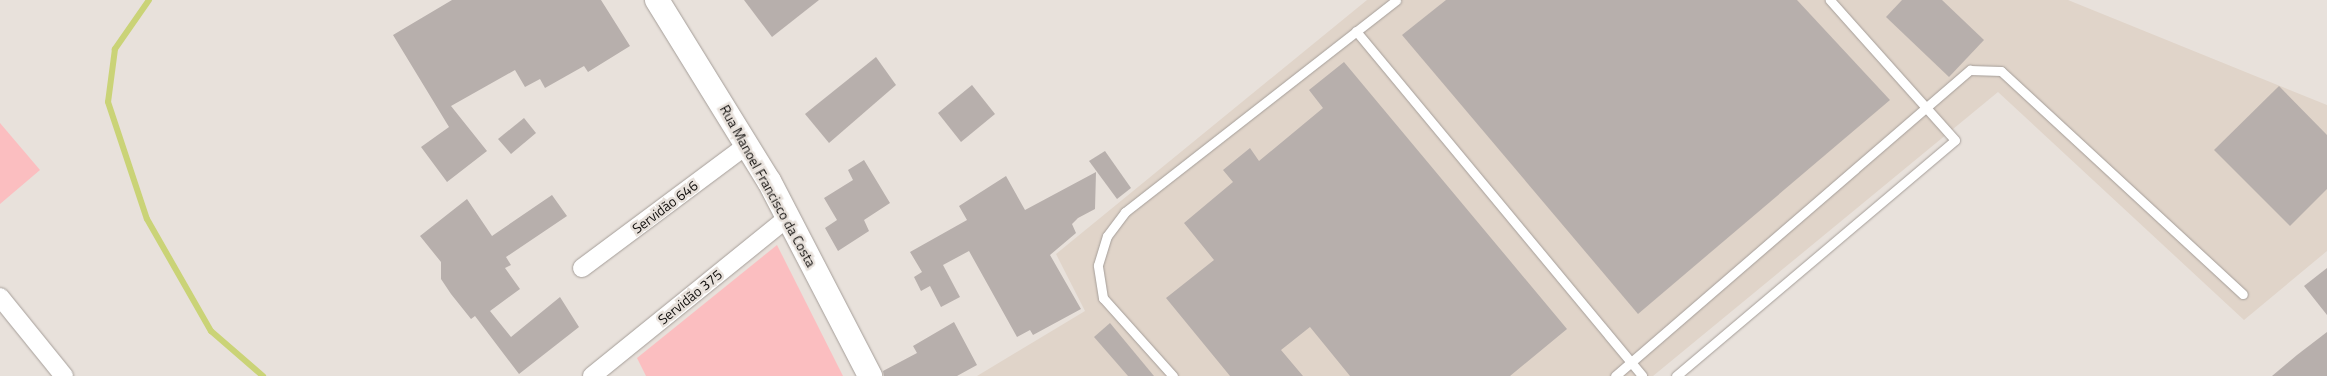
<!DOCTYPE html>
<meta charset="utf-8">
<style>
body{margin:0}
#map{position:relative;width:2327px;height:376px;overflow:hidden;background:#e8e1db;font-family:"Titillium Web",sans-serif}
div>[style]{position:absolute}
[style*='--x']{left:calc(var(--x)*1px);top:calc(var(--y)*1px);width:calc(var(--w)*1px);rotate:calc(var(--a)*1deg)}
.built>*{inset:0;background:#e0d4c9}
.green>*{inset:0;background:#fbbec0}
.stream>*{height:6px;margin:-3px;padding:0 3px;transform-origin:3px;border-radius:3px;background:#cad377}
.building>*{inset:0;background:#b7afac}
.roads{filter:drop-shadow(0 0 1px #a59e99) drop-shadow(0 0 1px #a59e99)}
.lane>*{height:9px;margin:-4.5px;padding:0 4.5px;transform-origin:4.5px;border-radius:4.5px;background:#fff}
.street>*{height:18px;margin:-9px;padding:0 9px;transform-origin:9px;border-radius:9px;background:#fff}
.secondary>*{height:24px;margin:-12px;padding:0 12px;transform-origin:12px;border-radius:12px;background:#fff}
span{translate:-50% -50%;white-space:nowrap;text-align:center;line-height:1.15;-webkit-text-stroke:5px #e8e1db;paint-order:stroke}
.street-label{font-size:14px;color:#100e0c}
</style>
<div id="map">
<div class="built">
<div style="clip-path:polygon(1367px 0,2068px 0,2327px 105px,2327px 251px,2244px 320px,1998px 92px,1653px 376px,977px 376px,1085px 311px,1056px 254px)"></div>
</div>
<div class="green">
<div style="clip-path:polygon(0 123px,40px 170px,0 204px)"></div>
<div style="clip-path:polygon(777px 245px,843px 376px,646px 376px,637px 358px)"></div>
</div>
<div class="stream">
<div style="--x:149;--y:0;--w:60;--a:124.8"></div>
<div style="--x:115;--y:49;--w:53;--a:97.5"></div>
<div style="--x:108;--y:102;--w:123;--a:71.6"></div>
<div style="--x:147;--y:219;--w:129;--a:60.3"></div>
<div style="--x:211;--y:331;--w:69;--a:40.9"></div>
</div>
<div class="building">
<div style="clip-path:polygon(452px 0,601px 0,630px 46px,588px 72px,584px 66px,545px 88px,540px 79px,525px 87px,515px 70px,451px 106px,487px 151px,447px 182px,421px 147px,449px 127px,393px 35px)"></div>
<div style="clip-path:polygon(744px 0,819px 0,772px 37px)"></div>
<div style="clip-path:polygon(1446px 0,1797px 0,1890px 100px,1638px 314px,1402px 35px)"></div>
<div style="clip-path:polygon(1902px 0,1942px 0,1984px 40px,1949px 77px,1886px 17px)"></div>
<div style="clip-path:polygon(876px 57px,896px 85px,829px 143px,805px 114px)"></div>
<div style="clip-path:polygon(1344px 62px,1567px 329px,1510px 376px,1350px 376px,1310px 327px,1281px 350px,1303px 376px,1230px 376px,1166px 298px,1214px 260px,1184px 223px,1233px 182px,1223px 170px,1250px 148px,1259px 161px,1323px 108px,1309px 90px)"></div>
<div style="clip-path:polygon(972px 85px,995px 114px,961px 142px,938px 113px)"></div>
<div style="clip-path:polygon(2279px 86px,2327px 135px,2327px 189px,2290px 226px,2214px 150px)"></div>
<div style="clip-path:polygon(524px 118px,536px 133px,511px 154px,498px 139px)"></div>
<div style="clip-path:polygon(1105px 151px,1131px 188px,1117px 199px,1089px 161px)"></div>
<div style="clip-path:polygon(864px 160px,890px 203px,864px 220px,869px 231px,838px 251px,825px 228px,837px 220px,824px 198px,853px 180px,848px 170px)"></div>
<div style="clip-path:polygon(1096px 172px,1095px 209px,1078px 218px,1072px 224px,1076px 233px,1050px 255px,1081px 309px,1033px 335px,1030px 330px,1017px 337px,969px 251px,943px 265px,960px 297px,941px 307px,930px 286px,921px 291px,914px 277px,922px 272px,910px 252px,967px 220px,959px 206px,1006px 176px,1025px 210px)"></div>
<div style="clip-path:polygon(552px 195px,567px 216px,506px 257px,511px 265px,505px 268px,520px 289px,490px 311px,511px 337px,560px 297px,579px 327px,519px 374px,475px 316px,471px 319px,451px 294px,441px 279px,441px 262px,420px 236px,467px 199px,492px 236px)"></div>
<div style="clip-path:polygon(2327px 268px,2327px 315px,2304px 286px)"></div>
<div style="clip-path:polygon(954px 322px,977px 365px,957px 376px,884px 376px,883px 371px,917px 353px,913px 346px)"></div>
<div style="clip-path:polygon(1110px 323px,1154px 376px,1128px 376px,1094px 337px)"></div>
<div style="clip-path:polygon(2327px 332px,2327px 376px,2272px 376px,2297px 355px)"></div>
</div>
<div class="roads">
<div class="lane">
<div style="--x:1356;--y:31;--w:448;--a:50.3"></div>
<div style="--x:1173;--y:376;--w:105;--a:-131.9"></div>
<div style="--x:1103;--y:298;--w:33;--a:-99"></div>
<div style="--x:1098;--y:265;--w:30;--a:-73"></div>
<div style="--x:1107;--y:236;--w:30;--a:-53"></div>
<div style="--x:1125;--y:212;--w:344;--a:-38"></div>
<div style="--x:1615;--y:376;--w:469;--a:-40.8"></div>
<div style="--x:1970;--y:70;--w:31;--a:2"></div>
<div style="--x:2001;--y:71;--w:329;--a:42.7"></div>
<div style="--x:1676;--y:376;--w:365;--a:-40.2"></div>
<div style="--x:1955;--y:140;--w:188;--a:-131.8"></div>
</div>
<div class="street">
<div style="--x:582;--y:268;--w:206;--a:-36.7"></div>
<div style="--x:0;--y:297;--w:102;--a:51"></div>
<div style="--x:592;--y:376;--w:252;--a:-39"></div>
</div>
<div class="secondary">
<div style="--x:657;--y:0;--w:213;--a:58.3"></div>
<div style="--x:769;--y:181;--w:220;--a:62.6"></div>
</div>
</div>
<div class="street-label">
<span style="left:768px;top:186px;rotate:61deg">Rua Manoel Francisco da Costa</span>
<span style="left:665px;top:207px;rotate:-37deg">Servidão 646</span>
<span style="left:690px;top:297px;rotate:-39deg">Servidão 375</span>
</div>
</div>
